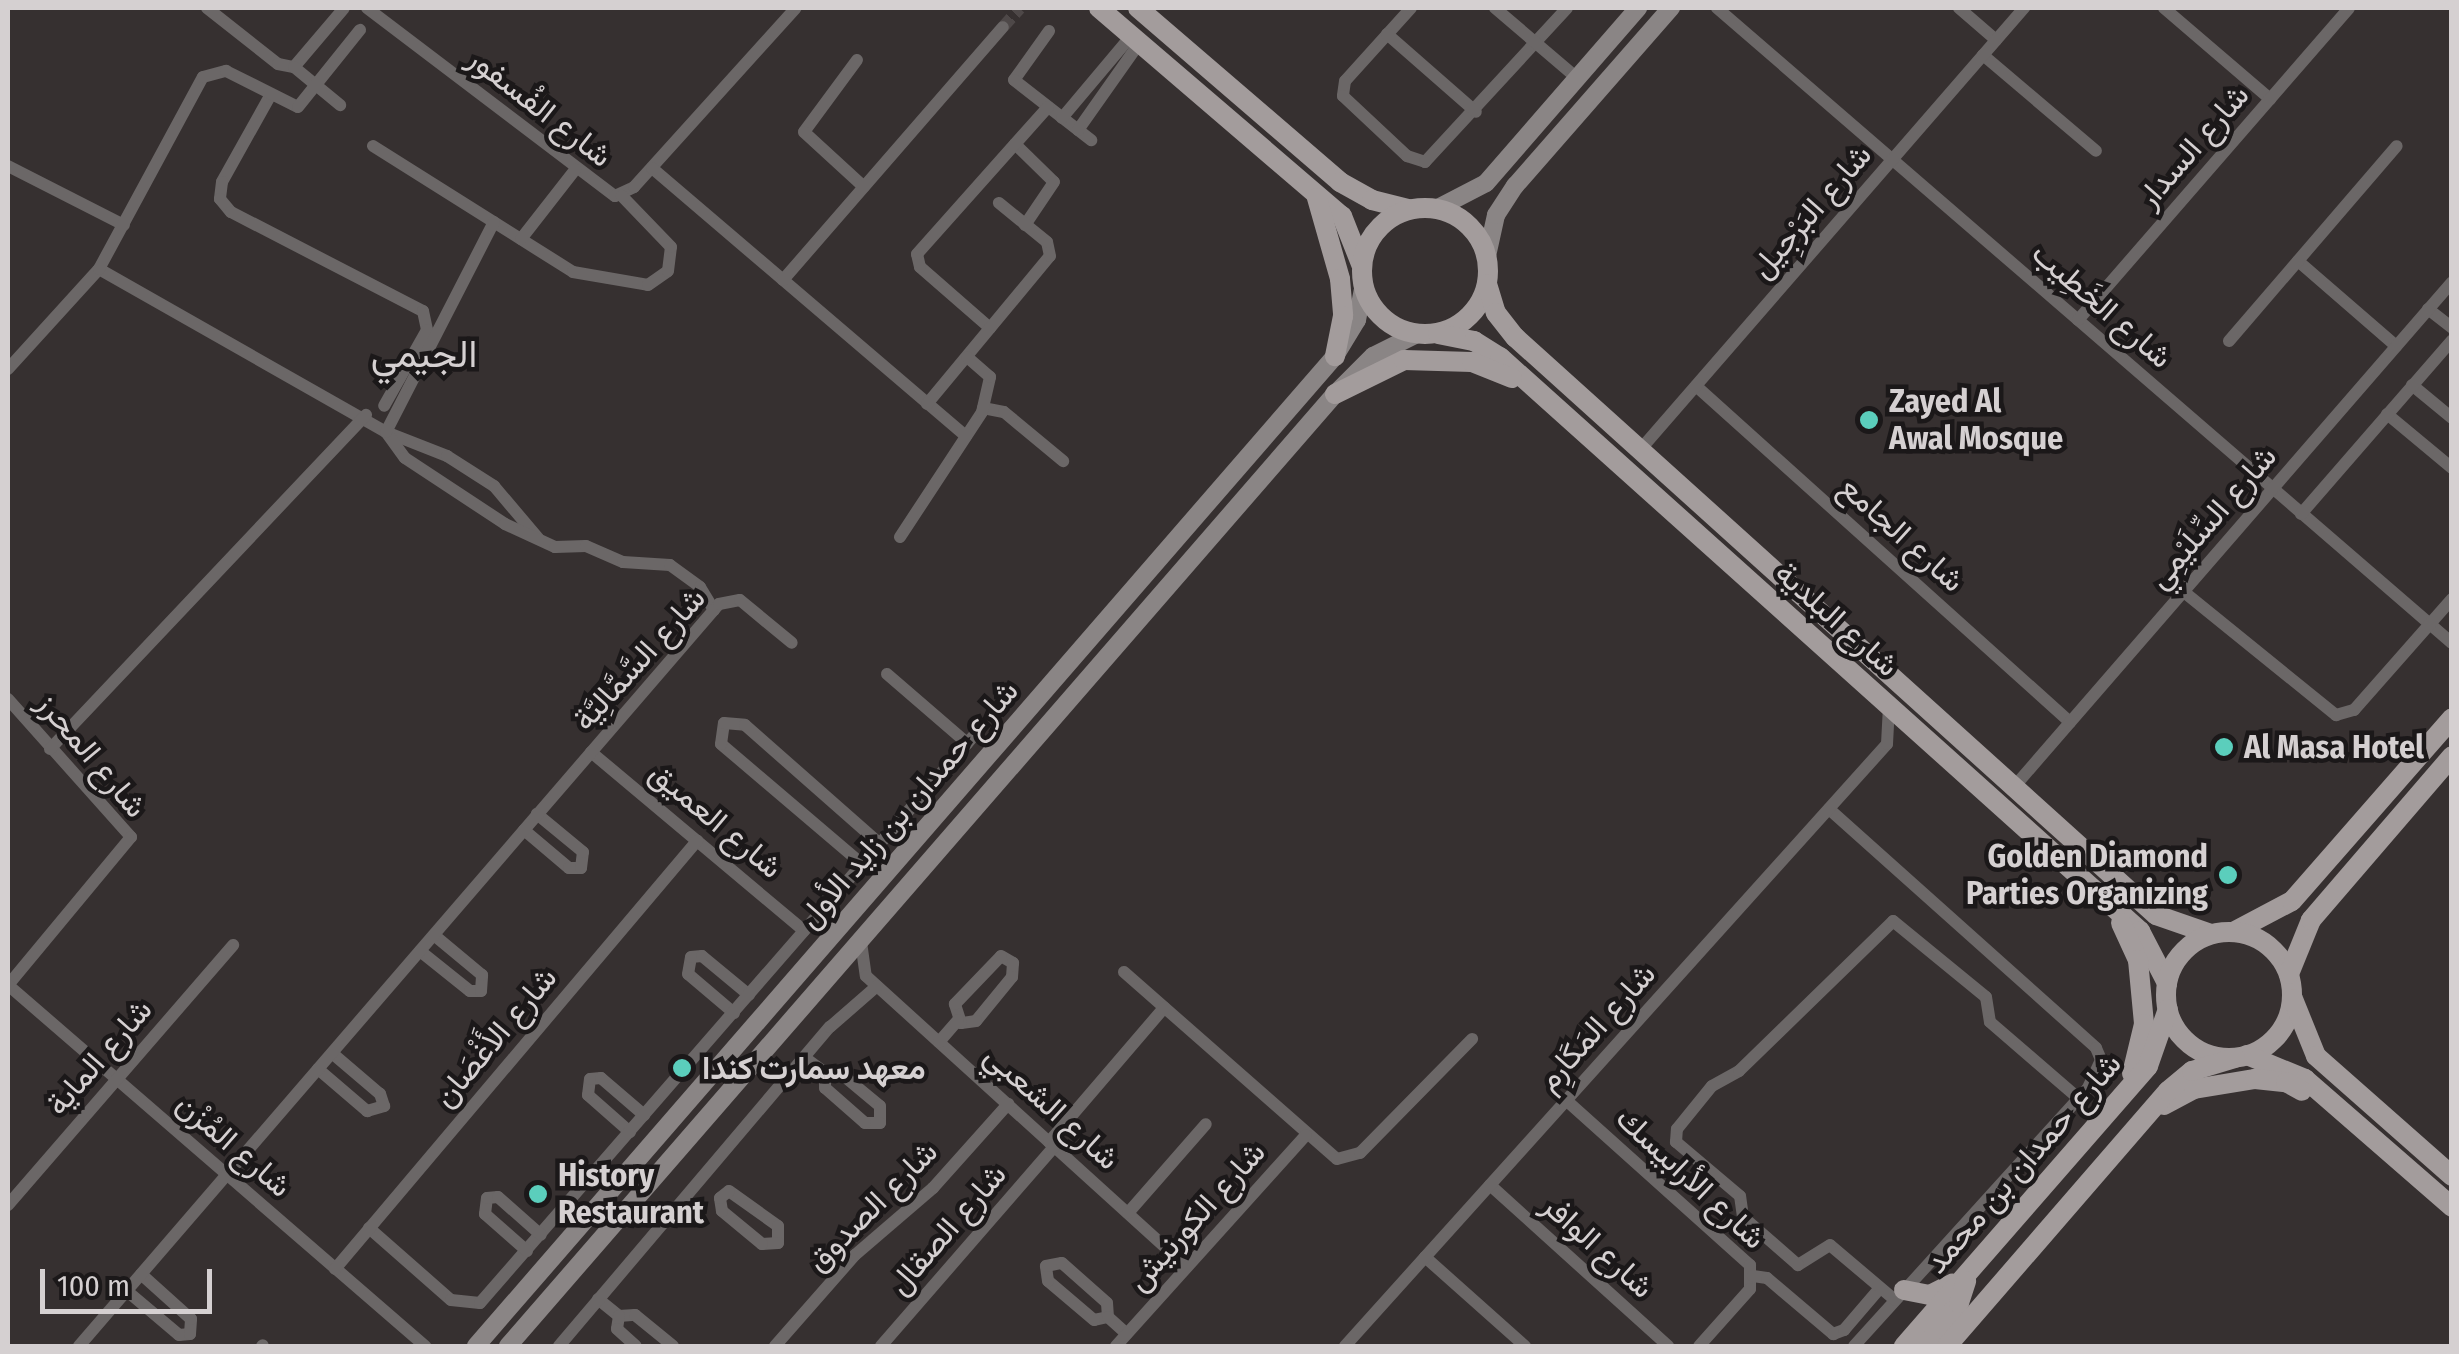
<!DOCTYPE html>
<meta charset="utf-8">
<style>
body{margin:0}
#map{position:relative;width:2459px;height:1354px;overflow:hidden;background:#363030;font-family:"Fira Sans Condensed",Vazirmatn,sans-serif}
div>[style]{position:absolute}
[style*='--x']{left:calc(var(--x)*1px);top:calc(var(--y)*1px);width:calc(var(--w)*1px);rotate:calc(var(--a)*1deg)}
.street-tunnel>*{height:12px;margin-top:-6px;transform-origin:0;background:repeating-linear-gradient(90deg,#4e4848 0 12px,transparent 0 18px)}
.street>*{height:12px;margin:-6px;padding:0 6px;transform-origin:6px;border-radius:6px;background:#6b6767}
.secondary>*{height:18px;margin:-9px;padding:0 9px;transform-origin:9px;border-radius:9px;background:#8a8585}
.primary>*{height:20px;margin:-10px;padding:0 10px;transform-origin:10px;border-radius:10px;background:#a39c9c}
.primary>.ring{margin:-10px;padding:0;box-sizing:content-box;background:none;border:20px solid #a39c9c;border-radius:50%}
.dots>*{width:28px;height:28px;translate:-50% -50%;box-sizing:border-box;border:5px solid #1b1819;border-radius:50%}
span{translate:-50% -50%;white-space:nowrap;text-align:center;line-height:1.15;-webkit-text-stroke:9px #1b1819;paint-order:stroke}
.street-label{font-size:32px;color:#d5d0d1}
.poi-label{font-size:32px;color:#d5d0d1;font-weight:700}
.left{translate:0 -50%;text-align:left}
.right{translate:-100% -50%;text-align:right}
.quarter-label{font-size:38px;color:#d5d0d1}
.frame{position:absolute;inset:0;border:10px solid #d5d0d1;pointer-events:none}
.scale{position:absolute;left:40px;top:1269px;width:172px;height:45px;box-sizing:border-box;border:5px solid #d5d0d1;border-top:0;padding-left:12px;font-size:30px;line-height:35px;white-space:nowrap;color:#d5d0d1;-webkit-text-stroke:8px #1b1819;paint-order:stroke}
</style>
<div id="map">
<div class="street-tunnel">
<div style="--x:1003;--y:27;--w:25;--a:-48"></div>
</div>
<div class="street">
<div style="--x:207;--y:8;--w:90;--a:38.3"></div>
<div style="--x:278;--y:64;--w:16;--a:11"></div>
<div style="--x:367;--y:8;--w:311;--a:37.2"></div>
<div style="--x:615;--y:196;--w:21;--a:-25"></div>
<div style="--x:634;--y:187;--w:241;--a:-47.9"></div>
<div style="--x:1411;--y:8;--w:98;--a:132.1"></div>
<div style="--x:1345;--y:81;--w:15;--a:98"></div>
<div style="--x:1343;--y:96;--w:88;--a:43.2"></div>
<div style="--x:1407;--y:156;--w:19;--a:18"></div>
<div style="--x:1425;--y:162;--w:209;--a:-47.3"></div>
<div style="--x:1495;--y:8;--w:108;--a:40.5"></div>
<div style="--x:1717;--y:8;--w:971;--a:40.83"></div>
<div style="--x:1959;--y:8;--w:49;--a:40.9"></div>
<div style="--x:2164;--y:8;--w:140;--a:40.6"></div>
<div style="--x:1049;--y:31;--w:60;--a:125.5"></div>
<div style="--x:1014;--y:80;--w:98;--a:37.9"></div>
<div style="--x:1387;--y:34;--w:118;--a:41.2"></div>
<div style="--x:1983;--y:55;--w:148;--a:40.3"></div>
<div style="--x:857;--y:60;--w:89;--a:126.4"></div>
<div style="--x:804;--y:132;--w:81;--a:42.5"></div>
<div style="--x:294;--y:67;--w:77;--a:-49.7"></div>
<div style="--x:294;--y:67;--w:60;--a:39.6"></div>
<div style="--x:270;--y:96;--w:98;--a:119.2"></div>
<div style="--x:222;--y:182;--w:17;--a:97"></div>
<div style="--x:220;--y:199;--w:17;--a:50"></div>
<div style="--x:231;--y:212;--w:216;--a:27.3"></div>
<div style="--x:423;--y:311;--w:19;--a:78"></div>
<div style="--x:427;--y:330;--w:87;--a:119.5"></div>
<div style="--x:1062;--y:118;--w:109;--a:-49.9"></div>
<div style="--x:1078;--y:130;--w:108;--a:-54.8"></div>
<div style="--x:1015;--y:144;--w:54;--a:44.3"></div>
<div style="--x:1054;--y:182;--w:52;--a:124"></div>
<div style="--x:373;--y:146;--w:236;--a:32.2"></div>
<div style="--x:573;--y:272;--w:76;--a:9.8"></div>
<div style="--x:648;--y:285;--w:24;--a:-35"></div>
<div style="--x:668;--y:271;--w:24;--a:-83"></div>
<div style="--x:671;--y:247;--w:71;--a:-133.9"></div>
<div style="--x:8;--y:166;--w:130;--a:27"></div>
<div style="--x:652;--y:168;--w:413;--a:40.5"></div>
<div style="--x:521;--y:239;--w:88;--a:-52"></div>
<div style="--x:2298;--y:261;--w:130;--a:40.9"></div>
<div style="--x:99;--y:269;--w:330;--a:29.6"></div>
<div style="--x:386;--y:432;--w:66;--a:21.5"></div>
<div style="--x:447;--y:456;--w:56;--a:32.6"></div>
<div style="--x:494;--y:486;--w:68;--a:49.8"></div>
<div style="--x:783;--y:280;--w:335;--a:-49"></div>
<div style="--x:2428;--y:309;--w:31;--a:38"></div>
<div style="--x:2078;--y:320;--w:413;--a:-49"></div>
<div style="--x:990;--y:328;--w:93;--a:-138.9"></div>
<div style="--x:920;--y:267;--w:13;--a:-103"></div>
<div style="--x:917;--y:254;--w:197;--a:-48.3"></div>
<div style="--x:2229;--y:341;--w:257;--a:-49.3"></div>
<div style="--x:8;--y:369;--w:135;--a:-47.7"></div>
<div style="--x:99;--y:269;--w:218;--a:-61.6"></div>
<div style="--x:203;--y:77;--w:24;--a:-15"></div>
<div style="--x:226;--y:71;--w:80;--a:26.6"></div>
<div style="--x:298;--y:107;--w:99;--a:-51.2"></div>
<div style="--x:2412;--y:385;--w:52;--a:39.5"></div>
<div style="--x:1696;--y:386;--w:503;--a:41.94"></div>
<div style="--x:927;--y:404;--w:192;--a:-50.3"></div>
<div style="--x:1050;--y:256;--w:14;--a:-102"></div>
<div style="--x:1047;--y:242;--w:62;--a:-140.9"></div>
<div style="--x:983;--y:408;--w:21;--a:11"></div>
<div style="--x:1004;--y:412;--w:77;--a:39.7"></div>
<div style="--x:2387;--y:414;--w:85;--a:39.7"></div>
<div style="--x:386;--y:432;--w:32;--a:54"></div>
<div style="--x:405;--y:458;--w:120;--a:33.4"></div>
<div style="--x:505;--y:524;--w:55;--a:24.7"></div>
<div style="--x:555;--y:547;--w:31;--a:-2"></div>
<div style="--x:586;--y:546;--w:40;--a:23.4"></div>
<div style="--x:623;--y:562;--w:47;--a:3.7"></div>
<div style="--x:670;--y:565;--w:37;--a:36"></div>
<div style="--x:700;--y:587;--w:27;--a:59"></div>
<div style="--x:386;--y:432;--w:236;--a:-62.8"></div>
<div style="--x:1640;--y:450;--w:586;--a:-49.02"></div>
<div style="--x:2301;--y:514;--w:230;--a:-49"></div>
<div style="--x:900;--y:537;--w:149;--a:-56.7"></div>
<div style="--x:982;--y:412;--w:36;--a:-77"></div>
<div style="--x:990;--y:377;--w:30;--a:-139"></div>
<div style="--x:2184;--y:592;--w:196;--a:39"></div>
<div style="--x:2336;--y:715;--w:19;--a:-16"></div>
<div style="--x:2354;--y:710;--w:148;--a:-48.6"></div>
<div style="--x:887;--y:674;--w:106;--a:40.8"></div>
<div style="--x:8;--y:699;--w:185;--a:48.3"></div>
<div style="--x:131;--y:837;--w:192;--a:129.7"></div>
<div style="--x:8;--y:985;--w:552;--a:40.88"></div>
<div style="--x:50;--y:749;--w:460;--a:-46.6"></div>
<div style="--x:591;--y:752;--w:278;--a:40"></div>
<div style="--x:2014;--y:787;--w:668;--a:-49.06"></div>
<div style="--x:1829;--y:809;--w:358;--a:41.8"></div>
<div style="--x:2096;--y:1048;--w:13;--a:67"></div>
<div style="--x:2101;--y:1060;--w:31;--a:115"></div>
<div style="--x:2088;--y:1088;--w:348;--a:132.2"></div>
<div style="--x:524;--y:830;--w:59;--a:40.2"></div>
<div style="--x:569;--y:868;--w:12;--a:0"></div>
<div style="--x:581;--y:868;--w:16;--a:-83"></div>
<div style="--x:583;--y:852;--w:60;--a:-140.4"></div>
<div style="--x:862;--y:864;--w:185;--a:-139.6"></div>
<div style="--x:721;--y:744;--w:21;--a:-82"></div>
<div style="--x:724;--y:723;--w:21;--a:5"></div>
<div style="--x:745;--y:725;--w:180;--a:41.4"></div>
<div style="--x:861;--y:942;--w:34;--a:82"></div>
<div style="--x:866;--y:976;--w:433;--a:42.2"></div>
<div style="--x:420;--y:951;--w:64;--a:38.7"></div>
<div style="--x:470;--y:991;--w:11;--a:0"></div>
<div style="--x:481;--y:991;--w:16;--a:-86"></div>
<div style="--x:482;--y:975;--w:62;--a:-140.2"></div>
<div style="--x:1001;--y:956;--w:14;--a:30"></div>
<div style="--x:1013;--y:963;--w:14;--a:94"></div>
<div style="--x:1012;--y:977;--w:57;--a:129.3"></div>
<div style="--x:976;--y:1021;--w:15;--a:172"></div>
<div style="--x:961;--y:1023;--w:20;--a:-108"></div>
<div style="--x:955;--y:1004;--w:66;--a:-46.2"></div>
<div style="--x:1124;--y:972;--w:283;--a:41.3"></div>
<div style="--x:1337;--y:1159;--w:24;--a:-15"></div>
<div style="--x:1360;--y:1153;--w:160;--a:-45.5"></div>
<div style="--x:734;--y:1013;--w:60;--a:-139.7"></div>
<div style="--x:688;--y:974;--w:17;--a:-80"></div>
<div style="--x:691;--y:957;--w:11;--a:-5"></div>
<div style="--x:702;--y:956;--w:61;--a:39.7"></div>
<div style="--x:939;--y:1042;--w:29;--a:-49"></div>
<div style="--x:804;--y:1057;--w:26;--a:37"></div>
<div style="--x:825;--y:1073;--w:14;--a:-4"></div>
<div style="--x:839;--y:1072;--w:53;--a:39.7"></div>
<div style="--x:880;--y:1106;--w:17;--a:90"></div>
<div style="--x:880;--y:1123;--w:15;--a:180"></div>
<div style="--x:865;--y:1123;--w:53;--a:-138.8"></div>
<div style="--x:825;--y:1088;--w:15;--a:-90"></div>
<div style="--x:318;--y:1069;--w:65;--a:40.6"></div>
<div style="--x:367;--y:1111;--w:18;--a:-16"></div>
<div style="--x:384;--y:1106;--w:13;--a:-108"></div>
<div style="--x:380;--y:1094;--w:63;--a:-139.5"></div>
<div style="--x:1567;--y:1101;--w:246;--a:41.9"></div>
<div style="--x:1750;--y:1265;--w:24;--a:90"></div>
<div style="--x:1750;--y:1289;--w:76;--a:131.8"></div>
<div style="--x:630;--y:1132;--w:56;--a:-138.6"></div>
<div style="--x:588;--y:1095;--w:16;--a:-83"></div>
<div style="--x:590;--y:1079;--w:11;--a:-5"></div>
<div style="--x:601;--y:1078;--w:57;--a:40.7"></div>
<div style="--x:1049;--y:1142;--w:177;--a:-49.4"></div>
<div style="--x:1490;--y:1185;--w:240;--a:42.1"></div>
<div style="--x:729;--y:1191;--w:60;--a:35.5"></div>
<div style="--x:778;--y:1226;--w:17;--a:90"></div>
<div style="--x:778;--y:1243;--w:16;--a:176"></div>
<div style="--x:762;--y:1244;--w:52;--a:-140.5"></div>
<div style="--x:722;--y:1211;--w:13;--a:-99"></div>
<div style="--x:720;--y:1198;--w:11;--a:-38"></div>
<div style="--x:8;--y:1205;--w:344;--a:-49.1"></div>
<div style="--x:1128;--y:1213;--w:118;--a:-48.8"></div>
<div style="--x:369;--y:1228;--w:109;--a:41.3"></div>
<div style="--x:451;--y:1300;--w:29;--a:6"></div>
<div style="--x:480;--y:1303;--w:758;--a:-48.96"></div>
<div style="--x:527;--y:1251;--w:56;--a:-138.6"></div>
<div style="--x:485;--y:1214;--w:16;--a:-83"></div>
<div style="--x:487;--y:1198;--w:11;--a:-5"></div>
<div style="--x:498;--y:1197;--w:57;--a:41.5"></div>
<div style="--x:1425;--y:1257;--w:134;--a:41.7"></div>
<div style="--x:335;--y:1269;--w:561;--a:-49.78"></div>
<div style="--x:1753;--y:1276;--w:14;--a:8"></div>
<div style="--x:1767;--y:1278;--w:87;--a:40.3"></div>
<div style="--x:1833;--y:1334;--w:12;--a:-20"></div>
<div style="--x:1844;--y:1330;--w:55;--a:-49.4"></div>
<div style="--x:127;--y:1291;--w:68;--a:40.2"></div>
<div style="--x:179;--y:1335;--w:11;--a:-5"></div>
<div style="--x:190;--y:1334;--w:15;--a:-86"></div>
<div style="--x:191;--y:1319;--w:67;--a:-138"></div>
<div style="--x:598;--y:1299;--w:27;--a:39"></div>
<div style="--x:619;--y:1316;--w:16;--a:-4"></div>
<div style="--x:635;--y:1315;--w:49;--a:39.2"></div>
<div style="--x:1895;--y:1300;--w:85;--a:-139.8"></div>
<div style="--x:1830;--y:1245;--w:38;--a:148"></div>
<div style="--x:1798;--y:1265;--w:73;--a:-138.9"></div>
<div style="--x:1743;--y:1217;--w:21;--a:-98"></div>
<div style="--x:1740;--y:1196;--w:84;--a:-139.8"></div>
<div style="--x:1676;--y:1142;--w:13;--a:-86"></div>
<div style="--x:1677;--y:1129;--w:55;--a:-50.9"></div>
<div style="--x:1712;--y:1086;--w:31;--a:-29"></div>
<div style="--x:1739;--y:1071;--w:215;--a:-44.2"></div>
<div style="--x:1893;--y:921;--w:120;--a:39.3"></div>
<div style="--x:1986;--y:997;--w:25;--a:81"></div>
<div style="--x:1990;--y:1022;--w:116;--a:40.8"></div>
<div style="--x:619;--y:1316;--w:13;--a:99"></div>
<div style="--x:617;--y:1329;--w:25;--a:42"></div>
<div style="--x:1108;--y:1317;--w:14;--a:168"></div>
<div style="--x:1094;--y:1320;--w:60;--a:-139.7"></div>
<div style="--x:1048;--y:1281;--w:15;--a:-98"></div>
<div style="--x:1046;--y:1266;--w:16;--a:-11"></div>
<div style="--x:1062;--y:1263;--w:60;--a:41.6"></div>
<div style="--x:1107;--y:1303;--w:14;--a:86"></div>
<div style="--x:1108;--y:1317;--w:25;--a:42"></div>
<div style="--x:79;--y:1346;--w:980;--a:-49.22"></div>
<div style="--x:719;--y:604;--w:21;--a:-11"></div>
<div style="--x:740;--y:600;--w:67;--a:39.6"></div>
<div style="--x:262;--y:1346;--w:1;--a:-45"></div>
<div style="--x:559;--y:1346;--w:419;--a:-49.7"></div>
<div style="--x:830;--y:1027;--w:62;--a:-41.1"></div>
<div style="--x:775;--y:1346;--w:121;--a:-48.7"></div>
<div style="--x:855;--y:1255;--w:103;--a:-40.7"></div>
<div style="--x:933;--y:1188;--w:113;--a:-48.2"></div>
<div style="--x:881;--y:1346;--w:264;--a:-49"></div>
<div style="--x:1116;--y:1346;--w:284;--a:-48"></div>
<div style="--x:1345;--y:1346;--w:810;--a:-48"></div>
<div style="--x:1887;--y:744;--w:36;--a:-87"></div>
</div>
<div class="secondary">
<div style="--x:1436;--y:209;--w:56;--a:-27.5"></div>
<div style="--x:1486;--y:183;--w:232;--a:-49"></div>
<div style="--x:1487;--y:256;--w:42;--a:-77.6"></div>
<div style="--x:1496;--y:215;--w:35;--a:-57"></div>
<div style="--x:1515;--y:186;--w:237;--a:-48.8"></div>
<div style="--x:476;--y:1346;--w:1311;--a:-49.05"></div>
<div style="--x:1335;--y:356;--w:42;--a:-58.6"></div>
<div style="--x:1357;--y:320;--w:32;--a:-79"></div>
<div style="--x:508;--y:1346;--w:1261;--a:-49.02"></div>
<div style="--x:1335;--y:394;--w:54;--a:-45"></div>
<div style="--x:1373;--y:356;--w:47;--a:-26.6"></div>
</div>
<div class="primary">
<div style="--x:1099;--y:8;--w:320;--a:40.6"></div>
<div style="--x:1342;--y:216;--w:52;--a:68.4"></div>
<div style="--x:1138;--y:8;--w:267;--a:40.7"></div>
<div style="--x:1340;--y:182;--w:37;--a:29"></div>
<div style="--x:1372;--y:200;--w:38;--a:14"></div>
<div style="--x:1317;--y:198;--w:84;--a:74.1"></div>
<div style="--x:1340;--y:279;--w:37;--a:85"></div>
<div style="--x:1343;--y:316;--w:41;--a:101.3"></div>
<div class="ring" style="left:1362px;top:208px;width:106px;height:106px"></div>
<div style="--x:1487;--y:284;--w:30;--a:73"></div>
<div style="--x:1496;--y:313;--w:31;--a:52"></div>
<div style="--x:1515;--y:337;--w:863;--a:42.04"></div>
<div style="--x:2156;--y:915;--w:58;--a:19.1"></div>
<div style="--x:1438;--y:334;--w:37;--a:11"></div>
<div style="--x:1474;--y:341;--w:31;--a:32"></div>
<div style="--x:1500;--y:357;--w:860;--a:41.89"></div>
<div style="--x:2140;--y:931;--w:59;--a:62.6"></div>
<div style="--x:1335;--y:394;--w:77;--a:-26.2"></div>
<div style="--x:1404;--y:360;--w:68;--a:1.7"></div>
<div style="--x:1472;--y:362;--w:43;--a:21.8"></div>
<div style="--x:2121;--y:923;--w:41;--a:65.3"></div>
<div style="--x:2138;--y:960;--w:64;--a:84.6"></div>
<div style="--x:2144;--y:1024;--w:51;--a:103.5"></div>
<div style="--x:2235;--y:931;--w:64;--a:-27.8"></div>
<div style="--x:2292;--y:901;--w:243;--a:-48.8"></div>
<div class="ring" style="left:2166px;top:932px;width:106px;height:106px"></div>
<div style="--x:2289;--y:974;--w:58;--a:-67.8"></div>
<div style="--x:2311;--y:920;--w:216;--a:-49.3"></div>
<div style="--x:2293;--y:999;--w:61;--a:68"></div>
<div style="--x:2316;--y:1056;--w:181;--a:41.4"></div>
<div style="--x:2247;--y:1055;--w:63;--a:22.5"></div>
<div style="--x:2305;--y:1079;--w:195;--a:41"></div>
<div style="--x:2164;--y:1105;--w:34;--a:-28"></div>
<div style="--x:2194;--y:1089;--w:62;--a:-9.3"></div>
<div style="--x:2255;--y:1079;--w:31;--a:6"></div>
<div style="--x:2286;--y:1082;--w:18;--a:29"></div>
<div style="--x:1904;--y:1290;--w:26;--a:11"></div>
<div style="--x:1930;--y:1295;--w:25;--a:-27"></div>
<div style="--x:1904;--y:1346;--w:371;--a:-48.9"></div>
<div style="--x:2148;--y:1066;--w:60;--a:-70.7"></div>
<div style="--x:1926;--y:1346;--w:54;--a:-52.5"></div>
<div style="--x:1959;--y:1303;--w:23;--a:-72"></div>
<div style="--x:1947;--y:1346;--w:337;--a:-49.1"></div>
<div style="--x:2168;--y:1091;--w:31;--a:-40"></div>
<div style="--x:2192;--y:1071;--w:45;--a:-16.8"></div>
</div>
<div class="dots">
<div style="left:1869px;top:420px;background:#5bcebc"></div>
<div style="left:2224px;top:747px;background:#5bcebc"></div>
<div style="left:2228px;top:875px;background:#5bcebc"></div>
<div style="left:682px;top:1068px;background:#5bcebc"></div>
<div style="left:538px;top:1194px;background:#5bcebc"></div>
</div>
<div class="street-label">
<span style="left:540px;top:107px;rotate:38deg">شارع الفُسفور</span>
<span style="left:2193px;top:146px;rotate:-49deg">شارع السدار</span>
<span style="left:1811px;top:211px;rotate:-49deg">شارع البَرْجِيل</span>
<span style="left:2102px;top:305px;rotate:41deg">شارع الخَطِيب</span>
<span style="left:2212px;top:517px;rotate:-49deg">شارع السِّلَيْمِي</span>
<span style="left:1902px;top:534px;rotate:42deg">شارع الجامع</span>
<span style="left:1837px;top:619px;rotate:42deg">شارع البلدية</span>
<span style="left:639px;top:659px;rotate:-48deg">شارع السَّمَّالِيَّة</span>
<span style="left:92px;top:755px;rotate:50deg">شارع المحرز</span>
<span style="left:908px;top:804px;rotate:-49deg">شارع حمدان بن زايد الأول</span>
<span style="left:716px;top:820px;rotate:40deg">شارع العميق</span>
<span style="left:1596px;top:1027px;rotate:-48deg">شارع المَكَارِم</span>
<span style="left:495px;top:1037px;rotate:-50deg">شارع الأَغْصَان</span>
<span style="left:99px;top:1057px;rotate:-49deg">شارع الماية</span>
<span style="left:1052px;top:1107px;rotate:42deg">شارع الشعبي</span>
<span style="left:234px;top:1145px;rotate:41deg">شارع المُزْن</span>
<span style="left:2023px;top:1163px;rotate:-49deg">شارع حمدان بن محمد</span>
<span style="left:1691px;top:1178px;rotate:43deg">شارع الأرابيسك</span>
<span style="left:872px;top:1206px;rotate:-45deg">شارع الصدوق</span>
<span style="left:1196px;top:1216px;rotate:-48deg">شارع الكورنيش</span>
<span style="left:947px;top:1229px;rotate:-49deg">شارع الصقال</span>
<span style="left:1598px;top:1246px;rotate:42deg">شارع الوافر</span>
</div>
<div class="poi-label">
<span class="left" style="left:1889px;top:420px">Zayed Al<br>Awal Mosque</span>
<span class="left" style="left:2244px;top:747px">Al Masa Hotel</span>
<span class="right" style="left:2208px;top:875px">Golden Diamond<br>Parties Organizing</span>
<span class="left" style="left:702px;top:1068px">معهد سمارت كندا</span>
<span class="left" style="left:558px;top:1194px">History<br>Restaurant</span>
</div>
<div class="quarter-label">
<span style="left:424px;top:355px">الجيمي</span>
</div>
<div class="frame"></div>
<div class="scale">100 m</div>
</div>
